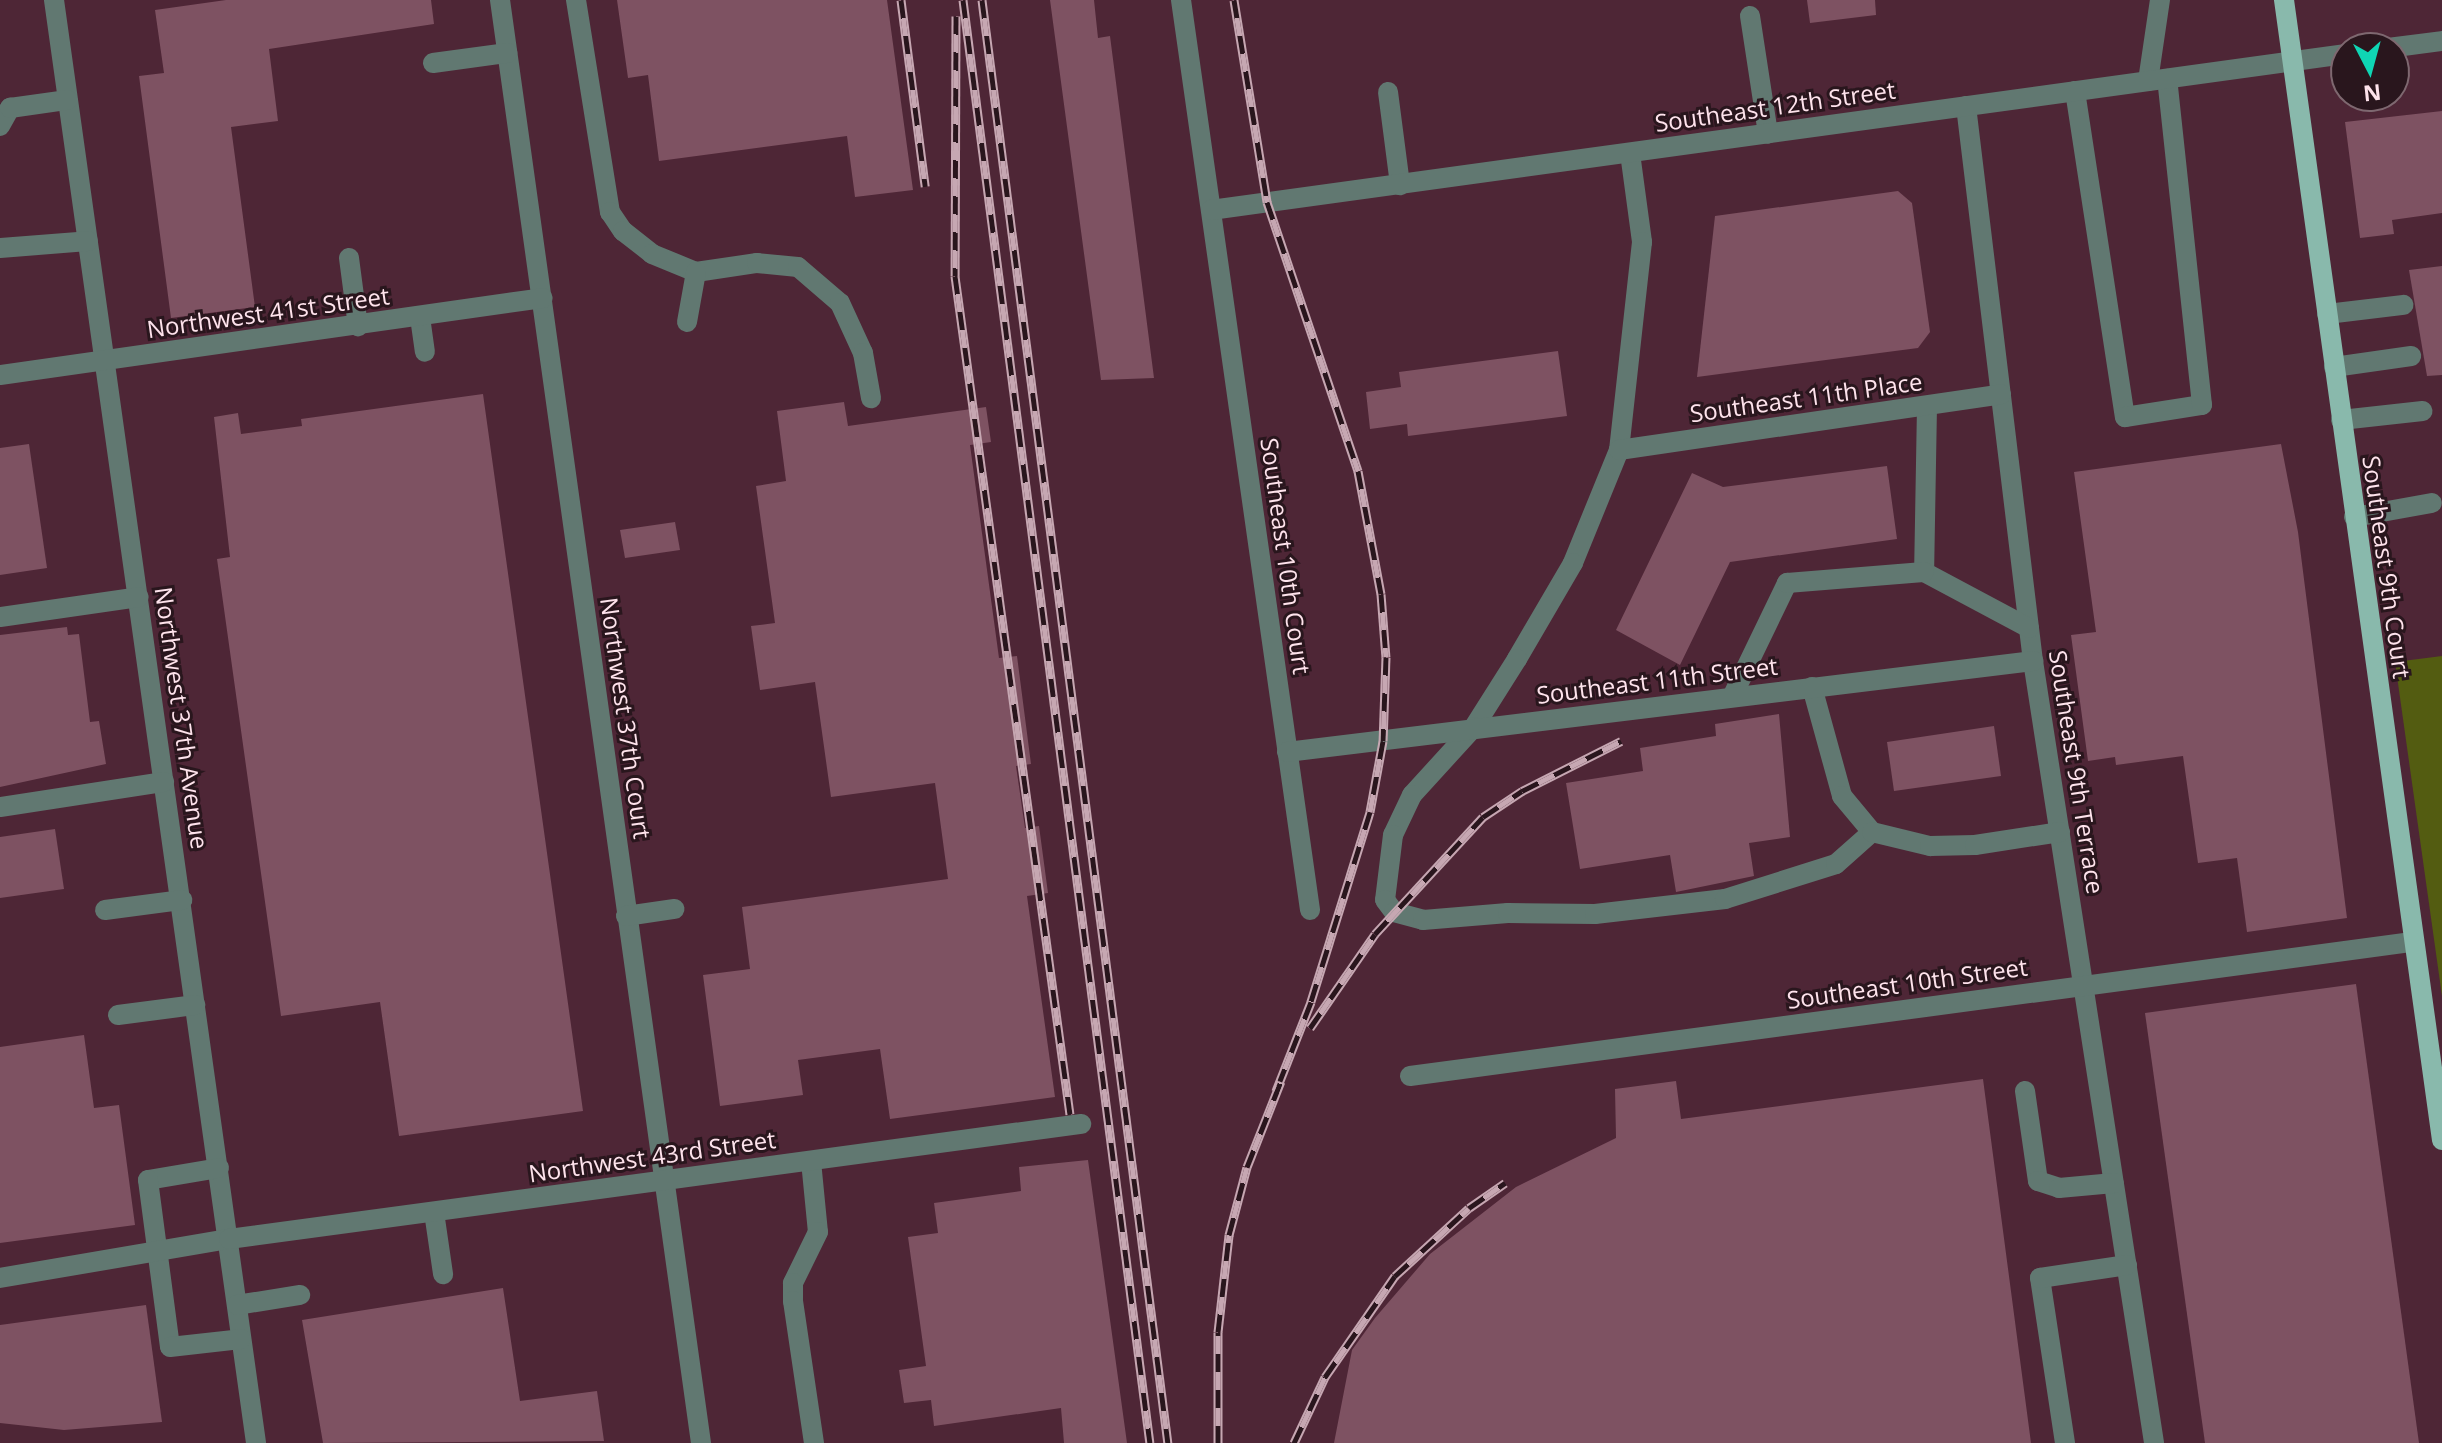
<!DOCTYPE html>
<style>
body{margin:0}
#map{position:relative;width:2442px;height:1443px;overflow:hidden;background:#4e2636;font-family:"Open Sans",sans-serif}
div>[style]{position:absolute}
[style*='--x']{left:calc(var(--x)*1px);top:calc(var(--y)*1px);width:calc(var(--w)*1px);rotate:calc(var(--a)*1deg)}
.green>*{inset:0;background:#535c11}
.building>*{inset:0;background:#7e5262}
.minor>*{height:20px;margin:-10px;padding:0 10px;transform-origin:10px;border-radius:10px;background:#617871}
.major>*{height:20px;margin:-10px;padding:0 10px;transform-origin:10px;border-radius:10px;background:#89b9ac}
.rail>*{height:9px;margin-top:-4.5px;transform-origin:0;background:repeating-linear-gradient(90deg,#29161d 0 18px,#c6a7b2 0 36px);box-sizing:border-box;border-block:2px solid #c6a7b2}
span{translate:-50% -50%;white-space:nowrap;text-align:center;line-height:1.15;-webkit-text-stroke:6px #29161d;paint-order:stroke}
.street-label{font-size:24px;color:#fee3ec}
.north{position:absolute;left:2330px;top:32px;width:80px;height:80px;box-sizing:border-box;background:#29161d;border:2px solid #7e6870;border-radius:50%;rotate:174deg;font-size:22px;font-weight:700;line-height:32px;text-align:center;color:#fee3ec}
.north::after{content:'';display:block;margin:auto;width:28px;height:36px;background:#0fd5b4;clip-path:polygon(50% 0,100% 100%,50% 72%,0 100%)}
</style>
<div id="map">
<div class="green">
<div style="clip-path:polygon(2442px 656px,2442px 996px,2395px 662px)"></div>
</div>
<div class="building">
<div style="clip-path:polygon(226px 0,431px 0,434px 24px,269px 49px,278px 121px,231px 127px,255px 307px,171px 318px,139px 76px,164px 73px,155px 10px)"></div>
<div style="clip-path:polygon(617px 0,887px 0,913px 190px,855px 197px,847px 136px,659px 161px,648px 75px,628px 78px)"></div>
<div style="clip-path:polygon(1050px 0,1094px 0,1098px 38px,1110px 36px,1154px 378px,1101px 380px)"></div>
<div style="clip-path:polygon(1807px 0,1875px 0,1876px 15px,1810px 23px)"></div>
<div style="clip-path:polygon(2442px 111px,2442px 213px,2392px 220px,2394px 234px,2360px 238px,2345px 122px)"></div>
<div style="clip-path:polygon(1898px 191px,1912px 203px,1930px 332px,1918px 348px,1697px 377px,1715px 216px)"></div>
<div style="clip-path:polygon(2442px 266px,2442px 375px,2427px 376px,2409px 270px)"></div>
<div style="clip-path:polygon(1558px 351px,1567px 416px,1408px 436px,1407px 424px,1370px 429px,1366px 392px,1401px 387px,1399px 372px)"></div>
<div style="clip-path:polygon(483px 394px,583px 1111px,399px 1136px,380px 1002px,281px 1016px,217px 559px,230px 557px,214px 417px,238px 413px,241px 434px,302px 426px,301px 419px)"></div>
<div style="clip-path:polygon(844px 402px,848px 426px,986px 407px,991px 442px,970px 445px,999px 658px,1017px 656px,1031px 764px,1016px 766px,1025px 828px,1039px 826px,1048px 893px,1027px 896px,1055px 1097px,890px 1119px,880px 1049px,798px 1060px,803px 1095px,720px 1106px,703px 975px,750px 969px,742px 907px,948px 879px,935px 783px,831px 797px,815px 682px,760px 690px,751px 626px,775px 623px,756px 486px,786px 481px,777px 411px)"></div>
<div style="clip-path:polygon(29px 444px,47px 568px,0 575px,0 448px)"></div>
<div style="clip-path:polygon(2281px 444px,2298px 532px,2347px 918px,2247px 932px,2237px 858px,2198px 863px,2183px 756px,2116px 765px,2115px 757px,2088px 761px,2071px 635px,2096px 632px,2074px 472px)"></div>
<div style="clip-path:polygon(1887px 466px,1897px 539px,1730px 562px,1680px 665px,1616px 630px,1692px 473px,1723px 487px)"></div>
<div style="clip-path:polygon(675px 522px,680px 550px,625px 558px,620px 530px)"></div>
<div style="clip-path:polygon(67px 627px,68px 635px,79px 634px,90px 722px,99px 721px,106px 764px,0 787px,0 635px)"></div>
<div style="clip-path:polygon(1779px 714px,1790px 837px,1749px 843px,1754px 876px,1676px 892px,1670px 855px,1580px 869px,1566px 783px,1643px 771px,1640px 748px,1716px 736px,1715px 724px)"></div>
<div style="clip-path:polygon(1994px 726px,2001px 776px,1894px 791px,1887px 742px)"></div>
<div style="clip-path:polygon(55px 829px,64px 889px,0 898px,0 837px)"></div>
<div style="clip-path:polygon(2356px 984px,2419px 1443px,2205px 1443px,2145px 1013px)"></div>
<div style="clip-path:polygon(84px 1035px,94px 1108px,119px 1105px,135px 1225px,0 1243px,0 1047px)"></div>
<div style="clip-path:polygon(1983px 1079px,2031px 1443px,1334px 1443px,1352px 1350px,1375px 1318px,1430px 1254px,1516px 1187px,1616px 1138px,1615px 1089px,1676px 1081px,1681px 1119px)"></div>
<div style="clip-path:polygon(1088px 1160px,1127px 1443px,1064px 1443px,1061px 1408px,934px 1426px,931px 1400px,904px 1403px,899px 1370px,926px 1366px,908px 1237px,938px 1233px,934px 1203px,1021px 1191px,1019px 1167px)"></div>
<div style="clip-path:polygon(503px 1288px,520px 1401px,597px 1391px,604px 1441px,323px 1443px,302px 1320px)"></div>
<div style="clip-path:polygon(146px 1305px,162px 1422px,64px 1430px,0 1423px,0 1325px)"></div>
</div>
<div class="minor">
<div style="--x:54;--y:0;--w:1457;--a:82.03"></div>
<div style="--x:500;--y:0;--w:1457;--a:82.07"></div>
<div style="--x:576;--y:0;--w:215;--a:80.9"></div>
<div style="--x:610;--y:212;--w:23;--a:56"></div>
<div style="--x:623;--y:231;--w:37;--a:38"></div>
<div style="--x:652;--y:254;--w:48;--a:22.2"></div>
<div style="--x:696;--y:272;--w:62;--a:-8.4"></div>
<div style="--x:757;--y:263;--w:41;--a:5.6"></div>
<div style="--x:798;--y:267;--w:55;--a:40.6"></div>
<div style="--x:840;--y:303;--w:55;--a:65.3"></div>
<div style="--x:863;--y:353;--w:46;--a:79.9"></div>
<div style="--x:1181;--y:0;--w:919;--a:81.93"></div>
<div style="--x:1750;--y:16;--w:119;--a:81.3"></div>
<div style="--x:2388;--y:48;--w:54;--a:-7.4"></div>
<div style="--x:433;--y:63;--w:75;--a:-7.7"></div>
<div style="--x:2148;--y:81;--w:82;--a:-81.6"></div>
<div style="--x:2075;--y:91;--w:330;--a:81.3"></div>
<div style="--x:2125;--y:417;--w:78;--a:-8.9"></div>
<div style="--x:2202;--y:405;--w:328;--a:-96.1"></div>
<div style="--x:1388;--y:92;--w:94;--a:82.6"></div>
<div style="--x:1966;--y:106;--w:559;--a:83.12"></div>
<div style="--x:2033;--y:661;--w:791;--a:81.2"></div>
<div style="--x:0;--y:126;--w:21;--a:-61"></div>
<div style="--x:10;--y:108;--w:58;--a:-8"></div>
<div style="--x:1630;--y:153;--w:90;--a:82.3"></div>
<div style="--x:1642;--y:242;--w:209;--a:96.3"></div>
<div style="--x:1619;--y:450;--w:122;--a:112.2"></div>
<div style="--x:1573;--y:563;--w:111;--a:120.3"></div>
<div style="--x:1517;--y:659;--w:80;--a:122.3"></div>
<div style="--x:1474;--y:727;--w:92;--a:132.4"></div>
<div style="--x:1412;--y:795;--w:44;--a:115.4"></div>
<div style="--x:1393;--y:835;--w:65;--a:97"></div>
<div style="--x:1385;--y:900;--w:15;--a:53"></div>
<div style="--x:1394;--y:912;--w:30;--a:15"></div>
<div style="--x:1423;--y:920;--w:85;--a:-4.7"></div>
<div style="--x:1508;--y:913;--w:87;--a:0.7"></div>
<div style="--x:1595;--y:914;--w:131;--a:-6.6"></div>
<div style="--x:1725;--y:899;--w:116;--a:-17.5"></div>
<div style="--x:1836;--y:864;--w:48;--a:-41.6"></div>
<div style="--x:1211;--y:210;--w:1146;--a:-7.83"></div>
<div style="--x:0;--y:248;--w:88;--a:-4.5"></div>
<div style="--x:349;--y:258;--w:69;--a:82.5"></div>
<div style="--x:2327;--y:314;--w:77;--a:-6.8"></div>
<div style="--x:420;--y:317;--w:35;--a:82"></div>
<div style="--x:687;--y:322;--w:51;--a:-79.8"></div>
<div style="--x:2334;--y:367;--w:78;--a:-8.1"></div>
<div style="--x:0;--y:375;--w:548;--a:-8.07"></div>
<div style="--x:1927;--y:406;--w:166;--a:91"></div>
<div style="--x:1924;--y:572;--w:119;--a:28.1"></div>
<div style="--x:2341;--y:420;--w:82;--a:-6.3"></div>
<div style="--x:1619;--y:450;--w:386;--a:-8.3"></div>
<div style="--x:2354;--y:517;--w:79;--a:-10.2"></div>
<div style="--x:0;--y:617;--w:140;--a:-8.2"></div>
<div style="--x:1812;--y:687;--w:113;--a:74.6"></div>
<div style="--x:1842;--y:796;--w:47;--a:50.2"></div>
<div style="--x:1872;--y:832;--w:60;--a:13.6"></div>
<div style="--x:1930;--y:846;--w:45;--a:-1.3"></div>
<div style="--x:1975;--y:845;--w:86;--a:-8.7"></div>
<div style="--x:1732;--y:697;--w:127;--a:-64.2"></div>
<div style="--x:1787;--y:583;--w:137;--a:-4.6"></div>
<div style="--x:1287;--y:752;--w:752;--a:-6.95"></div>
<div style="--x:0;--y:807;--w:166;--a:-8.7"></div>
<div style="--x:105;--y:910;--w:78;--a:-7.4"></div>
<div style="--x:626;--y:916;--w:49;--a:-8.3"></div>
<div style="--x:118;--y:1015;--w:78;--a:-7.4"></div>
<div style="--x:1410;--y:1076;--w:1011;--a:-7.62"></div>
<div style="--x:2025;--y:1091;--w:91;--a:81.8"></div>
<div style="--x:2038;--y:1181;--w:22;--a:18"></div>
<div style="--x:2059;--y:1188;--w:55;--a:-5.2"></div>
<div style="--x:811;--y:1161;--w:71;--a:84.4"></div>
<div style="--x:818;--y:1232;--w:57;--a:116.1"></div>
<div style="--x:793;--y:1283;--w:18;--a:90"></div>
<div style="--x:793;--y:1301;--w:144;--a:81.6"></div>
<div style="--x:219;--y:1168;--w:72;--a:170.4"></div>
<div style="--x:148;--y:1180;--w:168;--a:82.5"></div>
<div style="--x:170;--y:1347;--w:71;--a:-6.4"></div>
<div style="--x:434;--y:1212;--w:63;--a:81.7"></div>
<div style="--x:0;--y:1278;--w:232;--a:-9.7"></div>
<div style="--x:229;--y:1239;--w:860;--a:-7.69"></div>
<div style="--x:237;--y:1305;--w:64;--a:-9"></div>
<div style="--x:2065;--y:1443;--w:167;--a:-98.6"></div>
<div style="--x:2040;--y:1278;--w:88;--a:-8.5"></div>
</div>
<div class="major">
<div style="--x:2284;--y:0;--w:1151;--a:82.11"></div>
</div>
<div class="rail">
<div style="--x:901;--y:0;--w:188;--a:82.6"></div>
<div style="--x:963;--y:0;--w:1455;--a:82.62"></div>
<div style="--x:982;--y:0;--w:1455;--a:82.66"></div>
<div style="--x:1234;--y:0;--w:205;--a:80.7"></div>
<div style="--x:1267;--y:202;--w:284;--a:71.3"></div>
<div style="--x:1358;--y:471;--w:125;--a:79.4"></div>
<div style="--x:1381;--y:594;--w:63;--a:85.5"></div>
<div style="--x:1386;--y:657;--w:84;--a:92"></div>
<div style="--x:1383;--y:741;--w:72;--a:100.4"></div>
<div style="--x:1370;--y:812;--w:199;--a:107.3"></div>
<div style="--x:1311;--y:1002;--w:96;--a:111.5"></div>
<div style="--x:956;--y:16;--w:260;--a:90.2"></div>
<div style="--x:955;--y:276;--w:846;--a:82.19"></div>
<div style="--x:1310;--y:1028;--w:114;--a:-55.3"></div>
<div style="--x:1375;--y:934;--w:159;--a:-47.3"></div>
<div style="--x:1483;--y:817;--w:47;--a:-33.7"></div>
<div style="--x:1522;--y:791;--w:111;--a:-26.8"></div>
<div style="--x:1218;--y:1443;--w:111;--a:-90"></div>
<div style="--x:1218;--y:1332;--w:98;--a:-83.5"></div>
<div style="--x:1229;--y:1235;--w:70;--a:-75.2"></div>
<div style="--x:1247;--y:1167;--w:92;--a:-68.4"></div>
<div style="--x:1294;--y:1443;--w:73;--a:-64.8"></div>
<div style="--x:1325;--y:1377;--w:123;--a:-55.3"></div>
<div style="--x:1395;--y:1276;--w:100;--a:-42.6"></div>
<div style="--x:1469;--y:1208;--w:44;--a:-34.8"></div>
</div>
<div class="street-label">
<span style="left:1775px;top:106px;rotate:-8deg">Southeast 12th Street</span>
<span style="left:268px;top:312px;rotate:-8deg">Northwest 41st Street</span>
<span style="left:1806px;top:397px;rotate:-8deg">Southeast 11th Place</span>
<span style="left:1286px;top:556px;rotate:82deg">Southeast 10th Court</span>
<span style="left:2387px;top:567px;rotate:82deg">Southeast 9th Court</span>
<span style="left:1657px;top:680px;rotate:-7deg">Southeast 11th Street</span>
<span style="left:182px;top:718px;rotate:82deg">Northwest 37th Avenue</span>
<span style="left:626px;top:718px;rotate:82deg">Northwest 37th Court</span>
<span style="left:2077px;top:772px;rotate:81deg">Southeast 9th Terrace</span>
<span style="left:1907px;top:983px;rotate:-8deg">Southeast 10th Street</span>
<span style="left:652px;top:1156px;rotate:-8deg">Northwest 43rd Street</span>
</div>
<div class="north">N</div>
</div>
